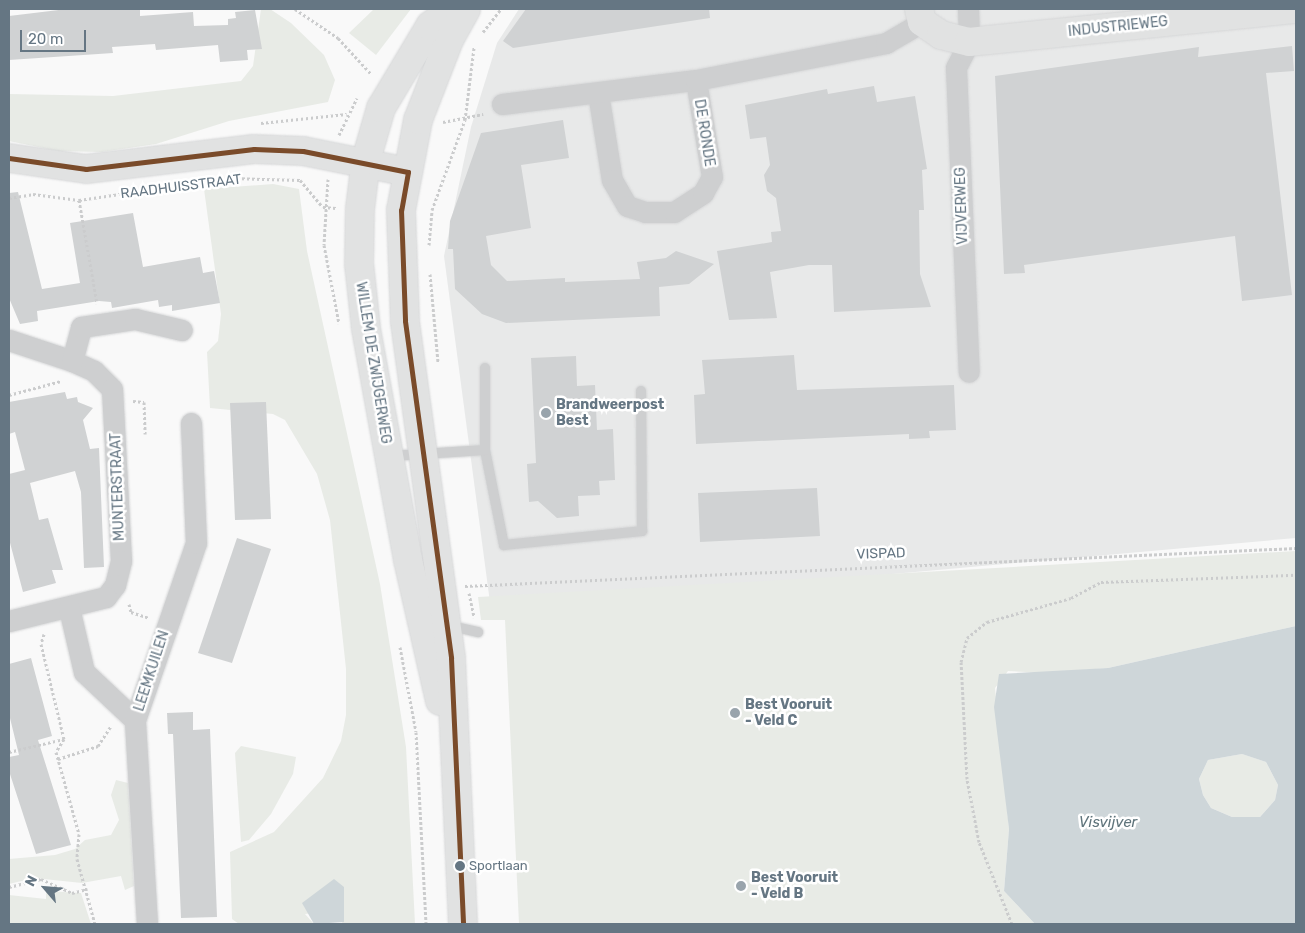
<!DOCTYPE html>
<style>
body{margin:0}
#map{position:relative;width:1305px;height:933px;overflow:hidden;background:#f9f9f9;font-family:Rubik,sans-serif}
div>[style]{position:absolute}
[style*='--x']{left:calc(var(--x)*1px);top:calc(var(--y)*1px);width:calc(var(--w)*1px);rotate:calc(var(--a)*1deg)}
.built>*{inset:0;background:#e8e9e9}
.green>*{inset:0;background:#e8ebe6}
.water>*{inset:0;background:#ced6d9}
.building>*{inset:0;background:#d0d2d3}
.path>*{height:3px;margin-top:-1.5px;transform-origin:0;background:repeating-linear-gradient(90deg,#cbcccd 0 2.5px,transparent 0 5px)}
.roads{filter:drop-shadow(0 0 1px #d5d6d7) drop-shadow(0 0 1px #d5d6d7)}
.lane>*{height:10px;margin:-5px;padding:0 5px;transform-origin:5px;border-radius:5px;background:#cecfd0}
.street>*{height:21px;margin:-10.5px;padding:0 10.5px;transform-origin:10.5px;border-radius:10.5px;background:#cecfd0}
.secondary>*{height:28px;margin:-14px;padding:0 14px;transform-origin:14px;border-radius:14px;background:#e1e2e2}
.bus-1>*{height:5px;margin:-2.5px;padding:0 2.5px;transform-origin:2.5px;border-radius:2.5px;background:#7a4b2a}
.dots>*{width:14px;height:14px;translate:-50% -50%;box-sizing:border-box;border:2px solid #fff;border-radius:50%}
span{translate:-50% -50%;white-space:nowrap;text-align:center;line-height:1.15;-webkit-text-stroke:5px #fff;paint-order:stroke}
.bus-label{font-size:13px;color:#657683}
.left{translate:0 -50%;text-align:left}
.street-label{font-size:14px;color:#657683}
.poi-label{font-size:14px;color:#657683;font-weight:700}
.water-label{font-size:15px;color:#60757c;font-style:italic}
.frame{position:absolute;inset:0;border:10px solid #657683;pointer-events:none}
.north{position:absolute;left:20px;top:863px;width:50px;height:50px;-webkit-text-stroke:4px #fff;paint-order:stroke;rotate:297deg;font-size:14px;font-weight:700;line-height:20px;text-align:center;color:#657683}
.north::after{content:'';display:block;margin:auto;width:18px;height:22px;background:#657683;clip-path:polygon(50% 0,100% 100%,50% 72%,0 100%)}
.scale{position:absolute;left:20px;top:30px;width:66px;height:22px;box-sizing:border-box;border:2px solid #657683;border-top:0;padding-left:6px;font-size:15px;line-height:18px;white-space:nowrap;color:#657683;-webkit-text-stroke:4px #fff;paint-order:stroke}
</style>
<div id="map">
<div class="built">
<div style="clip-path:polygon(519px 9px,1296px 9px,1296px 538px,491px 610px,444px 256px,471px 127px,497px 43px)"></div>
</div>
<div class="green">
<div style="clip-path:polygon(261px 9px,270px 9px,291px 23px,324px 55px,335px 80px,328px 102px,229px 121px,156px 144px,102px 152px,58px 151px,9px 141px,9px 94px,113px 96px,241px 81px,253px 66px)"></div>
<div style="clip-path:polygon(374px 9px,411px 9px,376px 55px,349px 33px)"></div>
<div style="clip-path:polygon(273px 184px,299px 189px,307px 251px,380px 584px,406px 747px,415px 924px,342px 924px,344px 909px,305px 914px,314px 924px,239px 924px,232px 919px,230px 852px,274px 832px,323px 778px,341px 741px,346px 715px,346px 669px,330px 520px,317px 474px,285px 420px,273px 414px,210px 408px,207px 352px,218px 341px,221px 314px,204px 189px)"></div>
<div style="clip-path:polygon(1296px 551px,1296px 626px,1108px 668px,1046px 673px,1008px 671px,995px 688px,1009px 829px,1004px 891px,1035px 924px,519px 924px,505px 620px,481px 620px,478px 597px)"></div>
<div style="clip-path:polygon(241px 746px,296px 757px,293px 774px,271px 814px,249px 840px,241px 842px,235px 753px)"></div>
<div style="clip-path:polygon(1242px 754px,1266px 762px,1278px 785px,1275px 800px,1260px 817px,1232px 817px,1211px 808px,1203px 795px,1199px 779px,1208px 760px)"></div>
<div style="clip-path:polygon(116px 780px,128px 783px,134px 886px,125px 890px,121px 876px,82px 883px,34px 878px,9px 884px,9px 859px,55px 855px,75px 849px,85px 840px,111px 835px,119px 820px,111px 795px)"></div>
<div style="clip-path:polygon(46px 891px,81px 893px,91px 924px,9px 924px,9px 895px,46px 899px)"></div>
</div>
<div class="water">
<div style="clip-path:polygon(evenodd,1296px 626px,1296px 924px,1035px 924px,1004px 891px,1009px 829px,994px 707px,999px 674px,1108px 668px,1296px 626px,1242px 754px,1266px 762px,1278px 785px,1275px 800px,1260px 817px,1232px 817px,1211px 808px,1203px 795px,1199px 779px,1208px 760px,1242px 754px)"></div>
<div style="clip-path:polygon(334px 879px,344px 887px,344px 922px,314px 924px,302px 903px)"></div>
</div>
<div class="building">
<div style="clip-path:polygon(67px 9px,140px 9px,140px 16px,193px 12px,194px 26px,228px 25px,228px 19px,236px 18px,235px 12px,255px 10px,262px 49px,247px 50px,248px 60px,220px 62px,218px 45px,156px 50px,155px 44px,112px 47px,113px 53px,9px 60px,9px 16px)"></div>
<div style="clip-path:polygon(526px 9px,709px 9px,710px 18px,513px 48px,503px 41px)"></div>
<div style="clip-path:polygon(1292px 46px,1294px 71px,1266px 73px,1292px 295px,1242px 301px,1235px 236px,1024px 265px,1025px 273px,1004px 274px,995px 76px,1199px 47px,1198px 57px)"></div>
<div style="clip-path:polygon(874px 86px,877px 102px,915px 96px,927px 169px,922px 170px,924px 210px,919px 210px,920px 274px,931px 307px,834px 312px,832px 265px,809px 265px,770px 272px,777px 318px,729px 320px,717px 251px,772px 242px,771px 232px,781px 231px,776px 198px,767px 191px,764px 175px,770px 165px,766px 137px,750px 139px,745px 105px,827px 89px,828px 94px)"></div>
<div style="clip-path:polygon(563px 120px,569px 158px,521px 165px,531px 228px,486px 236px,491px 265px,507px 281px,565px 278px,565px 282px,640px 279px,637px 262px,666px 258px,676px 251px,714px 264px,689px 284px,659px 287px,660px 316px,506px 323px,482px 314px,455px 289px,453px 249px,448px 249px,450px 221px,481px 133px)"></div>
<div style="clip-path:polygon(18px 192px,42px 289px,80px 283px,70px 223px,133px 213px,143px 267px,200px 257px,203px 273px,214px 271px,220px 303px,172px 311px,172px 305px,159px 307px,158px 300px,112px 308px,111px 302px,99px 301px,37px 311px,38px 321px,20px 324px,9px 298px,9px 193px)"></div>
<div style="clip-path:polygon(794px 355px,797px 390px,954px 385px,956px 430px,929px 431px,930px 438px,909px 439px,909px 434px,696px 444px,694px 395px,705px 394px,702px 360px)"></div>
<div style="clip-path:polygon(576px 356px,577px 386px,595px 385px,597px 430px,613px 429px,615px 480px,599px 481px,600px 495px,578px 496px,579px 516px,557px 518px,538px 501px,529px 502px,527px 464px,536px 463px,531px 358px)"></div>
<div style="clip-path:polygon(65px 392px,67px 399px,77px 397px,78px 402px,93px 408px,83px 420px,90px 449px,99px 448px,104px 567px,84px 568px,81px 492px,75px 471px,30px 483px,39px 520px,48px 518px,63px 570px,52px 570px,56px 583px,23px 592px,9px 539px,9px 474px,25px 470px,15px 432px,9px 434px,9px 402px)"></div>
<div style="clip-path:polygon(266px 402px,271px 519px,235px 520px,230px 403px)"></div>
<div style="clip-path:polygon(817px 488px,820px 536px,700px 542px,698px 493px)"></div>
<div style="clip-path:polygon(237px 538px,271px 549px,232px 663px,198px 653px)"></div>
<div style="clip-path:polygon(31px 658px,52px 736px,38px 740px,71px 845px,36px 854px,9px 771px,9px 757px,19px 755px,9px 714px,9px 664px)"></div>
<div style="clip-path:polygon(193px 712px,193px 730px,210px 729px,217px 917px,181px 918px,173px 734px,168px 734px,167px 713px)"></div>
</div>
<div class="path">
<div style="--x:295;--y:9;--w:52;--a:34"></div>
<div style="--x:338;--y:38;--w:50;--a:47.4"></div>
<div style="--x:483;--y:32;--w:29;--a:-52"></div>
<div style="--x:443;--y:122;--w:41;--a:-11.3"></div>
<div style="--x:261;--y:123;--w:86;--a:-6"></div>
<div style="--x:339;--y:135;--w:41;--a:-64.1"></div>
<div style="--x:232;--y:178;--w:68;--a:1.7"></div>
<div style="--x:300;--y:180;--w:35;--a:50"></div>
<div style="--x:323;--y:207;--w:13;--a:4"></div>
<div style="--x:328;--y:179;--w:66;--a:93.5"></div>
<div style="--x:324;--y:245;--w:80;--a:79.2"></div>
<div style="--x:9;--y:198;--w:24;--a:-9"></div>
<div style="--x:33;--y:194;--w:46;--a:7.4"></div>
<div style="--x:79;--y:200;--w:131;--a:-8.3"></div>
<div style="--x:79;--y:200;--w:105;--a:80.1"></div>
<div style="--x:429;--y:245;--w:35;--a:-85"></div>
<div style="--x:432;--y:210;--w:96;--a:-69.9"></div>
<div style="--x:465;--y:120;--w:73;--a:-82.9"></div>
<div style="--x:430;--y:274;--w:88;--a:84.8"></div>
<div style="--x:9;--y:395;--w:54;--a:-15.1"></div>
<div style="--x:133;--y:401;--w:11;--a:5"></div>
<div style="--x:144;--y:402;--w:32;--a:88"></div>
<div style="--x:465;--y:586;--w:832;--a:-2.62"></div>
<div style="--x:469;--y:593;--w:25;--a:78"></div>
<div style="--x:129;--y:604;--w:8;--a:76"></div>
<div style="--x:131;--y:612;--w:19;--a:18"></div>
<div style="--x:44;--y:634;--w:10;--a:107"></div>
<div style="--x:41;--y:644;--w:98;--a:76.4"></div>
<div style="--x:64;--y:739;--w:15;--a:122"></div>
<div style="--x:56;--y:752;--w:85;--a:74.3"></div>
<div style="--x:79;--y:834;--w:25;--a:95"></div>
<div style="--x:77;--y:859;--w:67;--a:74.5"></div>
<div style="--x:400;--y:647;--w:86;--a:79.3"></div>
<div style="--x:416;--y:732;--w:192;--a:87"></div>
<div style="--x:9;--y:752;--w:57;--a:-13.3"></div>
<div style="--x:58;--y:759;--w:42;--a:-18"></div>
<div style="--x:98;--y:746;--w:24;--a:-57"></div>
<div style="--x:9;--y:887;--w:33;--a:-14"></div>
<div style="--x:41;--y:879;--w:34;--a:24"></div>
<div style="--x:72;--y:893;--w:16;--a:-15"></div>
<div style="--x:1012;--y:924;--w:88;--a:-111.9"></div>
<div style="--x:979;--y:842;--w:64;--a:-100.8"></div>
<div style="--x:967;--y:779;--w:117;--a:-92.9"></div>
<div style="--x:961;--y:662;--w:25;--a:-76"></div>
<div style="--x:967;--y:638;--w:26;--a:-39"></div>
<div style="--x:987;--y:622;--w:87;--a:-15.9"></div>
<div style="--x:1071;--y:598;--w:34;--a:-28"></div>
<div style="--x:1101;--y:582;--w:195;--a:-2.1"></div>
</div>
<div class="roads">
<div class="lane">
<div style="--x:485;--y:450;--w:97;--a:78.7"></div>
<div style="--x:504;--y:545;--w:139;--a:-5.8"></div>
<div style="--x:642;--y:531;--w:140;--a:-90.4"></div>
<div style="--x:391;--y:456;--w:94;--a:-3.7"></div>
<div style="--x:485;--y:450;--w:82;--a:-90"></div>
<div style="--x:447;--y:625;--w:32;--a:13"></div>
</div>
<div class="street">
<div style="--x:968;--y:9;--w:33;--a:88"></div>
<div style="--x:969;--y:42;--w:29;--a:117"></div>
<div style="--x:956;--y:68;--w:304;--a:87.6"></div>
<div style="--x:598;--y:93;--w:88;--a:80.9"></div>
<div style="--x:612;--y:180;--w:30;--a:60"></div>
<div style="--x:627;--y:206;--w:19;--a:18"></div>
<div style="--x:645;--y:212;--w:29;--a:0"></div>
<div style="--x:674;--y:212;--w:35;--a:-33"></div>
<div style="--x:703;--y:193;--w:18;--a:-61"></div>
<div style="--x:712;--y:177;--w:98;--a:-99.4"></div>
<div style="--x:502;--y:104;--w:195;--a:-7.1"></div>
<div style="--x:696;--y:80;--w:194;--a:-11"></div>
<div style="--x:886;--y:43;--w:42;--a:-30.3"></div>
<div style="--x:9;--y:340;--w:66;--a:18.4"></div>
<div style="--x:72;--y:361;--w:24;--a:24"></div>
<div style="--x:94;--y:371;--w:25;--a:45"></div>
<div style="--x:112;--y:389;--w:172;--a:87"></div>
<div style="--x:121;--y:561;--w:25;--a:104"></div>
<div style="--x:115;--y:585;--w:15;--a:127"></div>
<div style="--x:106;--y:597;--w:100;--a:166.1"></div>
<div style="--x:72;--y:361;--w:35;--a:-75"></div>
<div style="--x:81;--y:327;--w:55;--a:-8.4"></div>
<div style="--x:135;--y:319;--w:48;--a:13.2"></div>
<div style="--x:69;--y:608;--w:66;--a:76.8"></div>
<div style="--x:84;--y:672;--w:70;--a:43.3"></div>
<div style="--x:147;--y:924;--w:204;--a:-93.4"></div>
<div style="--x:135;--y:720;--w:187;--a:-71"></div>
<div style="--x:196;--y:543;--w:120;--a:-92.4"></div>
</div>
<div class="secondary">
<div style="--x:919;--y:9;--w:13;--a:77"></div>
<div style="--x:922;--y:22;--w:23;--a:34"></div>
<div style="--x:941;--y:35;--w:29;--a:14"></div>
<div style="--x:969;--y:42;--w:329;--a:-5.8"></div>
<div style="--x:9;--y:158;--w:78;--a:8.1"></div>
<div style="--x:86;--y:169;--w:169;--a:-6.8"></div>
<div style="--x:254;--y:149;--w:49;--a:2.3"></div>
<div style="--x:303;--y:151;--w:107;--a:11.3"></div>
<div style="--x:440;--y:701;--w:145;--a:-102.8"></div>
<div style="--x:408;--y:560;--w:236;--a:-100.3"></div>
<div style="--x:366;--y:328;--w:64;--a:-96.2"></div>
<div style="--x:359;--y:264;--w:55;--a:-89"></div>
<div style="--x:360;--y:209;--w:49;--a:-83"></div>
<div style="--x:366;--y:160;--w:54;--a:-73.9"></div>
<div style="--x:381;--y:108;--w:96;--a:-59.1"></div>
<div style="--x:430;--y:26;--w:28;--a:-38"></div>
<div style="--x:463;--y:924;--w:266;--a:-92.6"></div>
<div style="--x:451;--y:658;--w:340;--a:-97.8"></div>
<div style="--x:405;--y:321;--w:111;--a:-92.1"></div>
<div style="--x:401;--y:210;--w:92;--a:-79.3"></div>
<div style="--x:418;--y:120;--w:86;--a:-68.8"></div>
<div style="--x:449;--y:40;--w:35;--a:-61"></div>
</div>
</div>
<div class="bus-1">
<div style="--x:9;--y:158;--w:78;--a:8.1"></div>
<div style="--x:86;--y:169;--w:169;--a:-6.8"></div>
<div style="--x:254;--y:149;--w:49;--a:2.3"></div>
<div style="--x:303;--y:151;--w:107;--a:11.3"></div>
<div style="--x:408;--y:172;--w:39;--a:100"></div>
<div style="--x:401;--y:210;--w:111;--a:87.9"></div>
<div style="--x:405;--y:321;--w:340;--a:82.2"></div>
<div style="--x:451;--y:658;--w:266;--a:87.4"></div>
</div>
<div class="dots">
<div style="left:546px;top:413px;background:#99a4ac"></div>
<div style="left:735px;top:713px;background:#99a4ac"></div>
<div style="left:460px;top:866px;background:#657683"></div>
<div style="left:741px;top:886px;background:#99a4ac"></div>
</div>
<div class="bus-label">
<span class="left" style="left:469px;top:866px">Sportlaan</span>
</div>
<div class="street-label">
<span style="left:1118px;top:27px;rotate:-6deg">INDUSTRIEWEG</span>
<span style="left:704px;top:133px;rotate:81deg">DE RONDE</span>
<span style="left:181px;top:187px;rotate:-7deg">RAADHUISSTRAAT</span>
<span style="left:962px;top:206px;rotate:-92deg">VIJVERWEG</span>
<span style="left:373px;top:363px;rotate:81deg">WILLEM DE ZWIJGERWEG</span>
<span style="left:118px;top:487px;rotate:-92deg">MUNTERSTRAAT</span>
<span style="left:881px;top:554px;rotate:-2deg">VISPAD</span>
<span style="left:152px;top:671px;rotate:-72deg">LEEMKUILEN</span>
</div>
<div class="poi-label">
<span class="left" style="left:556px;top:413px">Brandweerpost<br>Best</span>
<span class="left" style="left:745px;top:713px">Best Vooruit<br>- Veld C</span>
<span class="left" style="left:751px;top:886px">Best Vooruit<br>- Veld B</span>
</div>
<div class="water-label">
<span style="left:1108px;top:823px">Visvijver</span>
</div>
<div class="frame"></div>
<div class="north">N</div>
<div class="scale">20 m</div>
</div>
